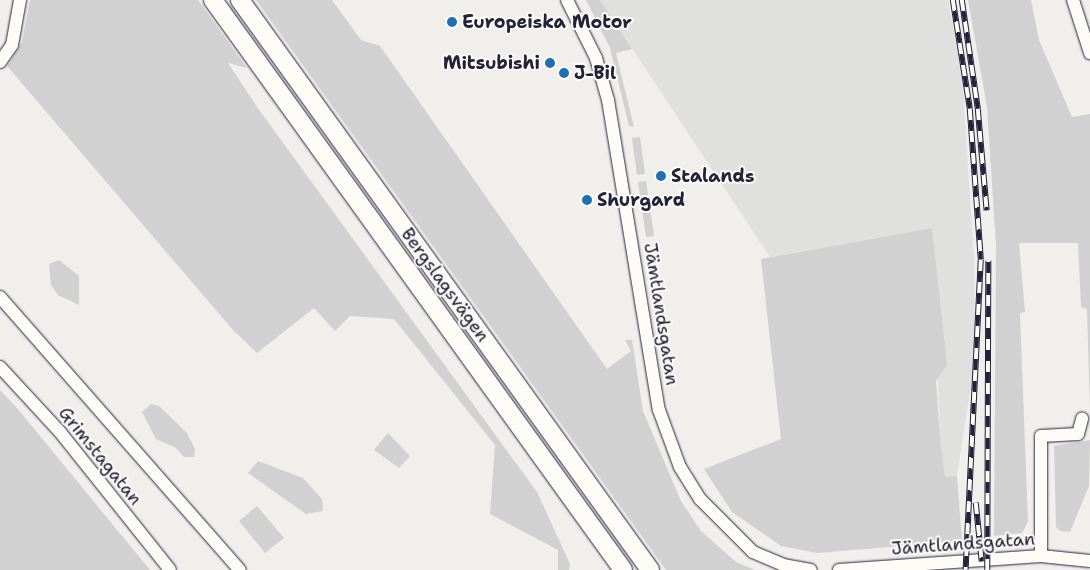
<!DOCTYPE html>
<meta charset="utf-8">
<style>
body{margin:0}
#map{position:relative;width:1090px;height:570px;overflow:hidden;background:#f0efec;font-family:"Shantell Sans",sans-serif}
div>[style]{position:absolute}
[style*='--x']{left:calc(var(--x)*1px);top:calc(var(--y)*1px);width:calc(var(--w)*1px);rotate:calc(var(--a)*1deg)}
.built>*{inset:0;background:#e0e0df}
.green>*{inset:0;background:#d2d1d1}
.roads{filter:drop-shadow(0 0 1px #22223b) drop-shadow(0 0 1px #22223b)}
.minor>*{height:12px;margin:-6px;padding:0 6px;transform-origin:6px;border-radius:6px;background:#fdfcf7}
.secondary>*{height:18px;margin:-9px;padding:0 9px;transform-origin:9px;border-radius:9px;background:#fdfcf7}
.rail>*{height:5.5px;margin-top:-2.75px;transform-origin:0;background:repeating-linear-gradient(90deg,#fdfcf7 0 11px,#22223b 0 22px);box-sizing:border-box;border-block:1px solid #22223b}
.dots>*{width:14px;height:14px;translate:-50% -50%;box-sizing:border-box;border:2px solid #fdfcf7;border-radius:50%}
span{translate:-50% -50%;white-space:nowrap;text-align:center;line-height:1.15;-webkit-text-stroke:4px #fdfcf7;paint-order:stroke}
.poi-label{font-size:18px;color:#22223b;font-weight:700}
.left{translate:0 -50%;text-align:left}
.right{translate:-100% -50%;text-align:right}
.street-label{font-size:18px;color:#22223b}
</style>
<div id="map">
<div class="built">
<div style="clip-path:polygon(600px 0,948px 0,962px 75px,974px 257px,975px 359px,957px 476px,945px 477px,940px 437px,932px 228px,770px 257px)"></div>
</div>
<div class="green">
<div style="clip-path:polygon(30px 0,198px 0,247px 68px,228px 63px,257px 107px,537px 492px,570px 564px,569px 570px,558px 570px,558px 550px,490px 514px,495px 445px,394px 319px,350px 316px,335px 331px,314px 308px,257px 353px,233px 330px,7px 66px,22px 42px)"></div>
<div style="clip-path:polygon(256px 0,332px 0,361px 40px,380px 46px,607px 369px,631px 351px,625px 340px,632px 340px,643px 411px,681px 501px,701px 531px,736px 562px,755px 570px,666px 570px)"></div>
<div style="clip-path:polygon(586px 0,600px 0,632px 49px,616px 53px,634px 127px,629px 126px,610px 48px)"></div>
<div style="clip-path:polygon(968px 0,1031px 0,1039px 40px,1072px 117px,1090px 114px,1090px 411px,1087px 309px,1081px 307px,1078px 243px,1019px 243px,1025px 312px,1020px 313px,1028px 522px,1022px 533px,994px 536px,996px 246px,987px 107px)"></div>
<div style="clip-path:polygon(640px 137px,645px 174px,637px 175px,632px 138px)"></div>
<div style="clip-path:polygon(646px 181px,654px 236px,646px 237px,638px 182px)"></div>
<div style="clip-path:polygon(932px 228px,947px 365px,936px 381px,940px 437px,945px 477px,957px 476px,962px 541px,817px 553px,781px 546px,732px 512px,704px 469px,781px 439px,761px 259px)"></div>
<div style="clip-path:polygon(59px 260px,79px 276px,79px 305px,58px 295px,51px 285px,49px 264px)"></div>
<div style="clip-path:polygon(0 390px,17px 408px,150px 570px,0 570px)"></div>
<div style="clip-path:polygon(151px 404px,159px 406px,187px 433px,195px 449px,194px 457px,184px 457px,176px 448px,156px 439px,142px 412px)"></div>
<div style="clip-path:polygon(388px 433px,410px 456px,399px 468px,374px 450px)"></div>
<div style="clip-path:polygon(1090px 440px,1089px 486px,1070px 532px,1060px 531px,1056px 527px,1054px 446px)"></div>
<div style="clip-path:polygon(258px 461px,303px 478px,322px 499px,323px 511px,306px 514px,248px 473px)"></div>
<div style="clip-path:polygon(257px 506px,284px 538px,265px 553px,239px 521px)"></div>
</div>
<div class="roads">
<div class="minor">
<div style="--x:567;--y:0;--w:65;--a:63.4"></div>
<div style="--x:596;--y:58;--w:44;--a:74.1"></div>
<div style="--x:608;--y:100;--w:314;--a:80.7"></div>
<div style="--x:659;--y:410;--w:61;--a:69.8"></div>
<div style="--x:680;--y:467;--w:38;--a:58"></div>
<div style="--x:700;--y:499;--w:75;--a:45"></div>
<div style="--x:753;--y:552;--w:33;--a:23"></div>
<div style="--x:783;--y:565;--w:28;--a:10"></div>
<div style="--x:1073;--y:0;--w:56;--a:72.2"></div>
<div style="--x:0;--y:62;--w:21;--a:-55"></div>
<div style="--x:12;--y:45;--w:46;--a:-79.9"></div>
<div style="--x:0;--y:297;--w:363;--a:48.7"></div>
<div style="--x:0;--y:367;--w:88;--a:47.3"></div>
<div style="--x:60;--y:432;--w:176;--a:51.4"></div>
<div style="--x:1041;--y:556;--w:120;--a:-90"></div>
<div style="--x:1041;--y:436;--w:37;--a:-3"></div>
<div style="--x:1078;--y:434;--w:16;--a:-75"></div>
<div style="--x:839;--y:570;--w:202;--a:-4"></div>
<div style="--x:1041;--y:556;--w:49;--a:5.8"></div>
</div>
<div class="secondary">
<div style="--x:213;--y:0;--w:702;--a:54.27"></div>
<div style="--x:240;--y:0;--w:702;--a:54.27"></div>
</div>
</div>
<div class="rail">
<div style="--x:953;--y:0;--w:110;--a:81.1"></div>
<div style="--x:970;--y:109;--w:151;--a:85.8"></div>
<div style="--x:981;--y:260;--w:310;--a:92.8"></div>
<div style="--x:962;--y:0;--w:110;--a:81.6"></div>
<div style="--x:978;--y:109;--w:102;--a:85"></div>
<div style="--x:976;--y:503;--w:59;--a:84.2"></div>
<div style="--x:987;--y:570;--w:309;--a:-89.8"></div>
</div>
<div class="dots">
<div style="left:452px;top:22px;background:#1f6fb2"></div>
<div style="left:550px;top:63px;background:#1f6fb2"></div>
<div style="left:564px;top:73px;background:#1f6fb2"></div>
<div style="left:661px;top:176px;background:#1f6fb2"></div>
<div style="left:587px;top:200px;background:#1f6fb2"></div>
</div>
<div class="poi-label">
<span class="left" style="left:462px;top:22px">Europeiska Motor</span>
<span class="right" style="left:540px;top:63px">Mitsubishi</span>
<span class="left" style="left:574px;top:73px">J-Bil</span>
<span class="left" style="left:671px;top:176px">Stalands</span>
<span class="left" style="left:597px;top:200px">Shurgard</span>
</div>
<div class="street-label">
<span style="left:445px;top:285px;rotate:54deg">Bergslagsvägen</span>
<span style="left:661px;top:314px;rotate:81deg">Jämtlandsgatan</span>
<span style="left:100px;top:456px;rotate:51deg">Grimstagatan</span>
<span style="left:963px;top:544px;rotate:-4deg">Jämtlandsgatan</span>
</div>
</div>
